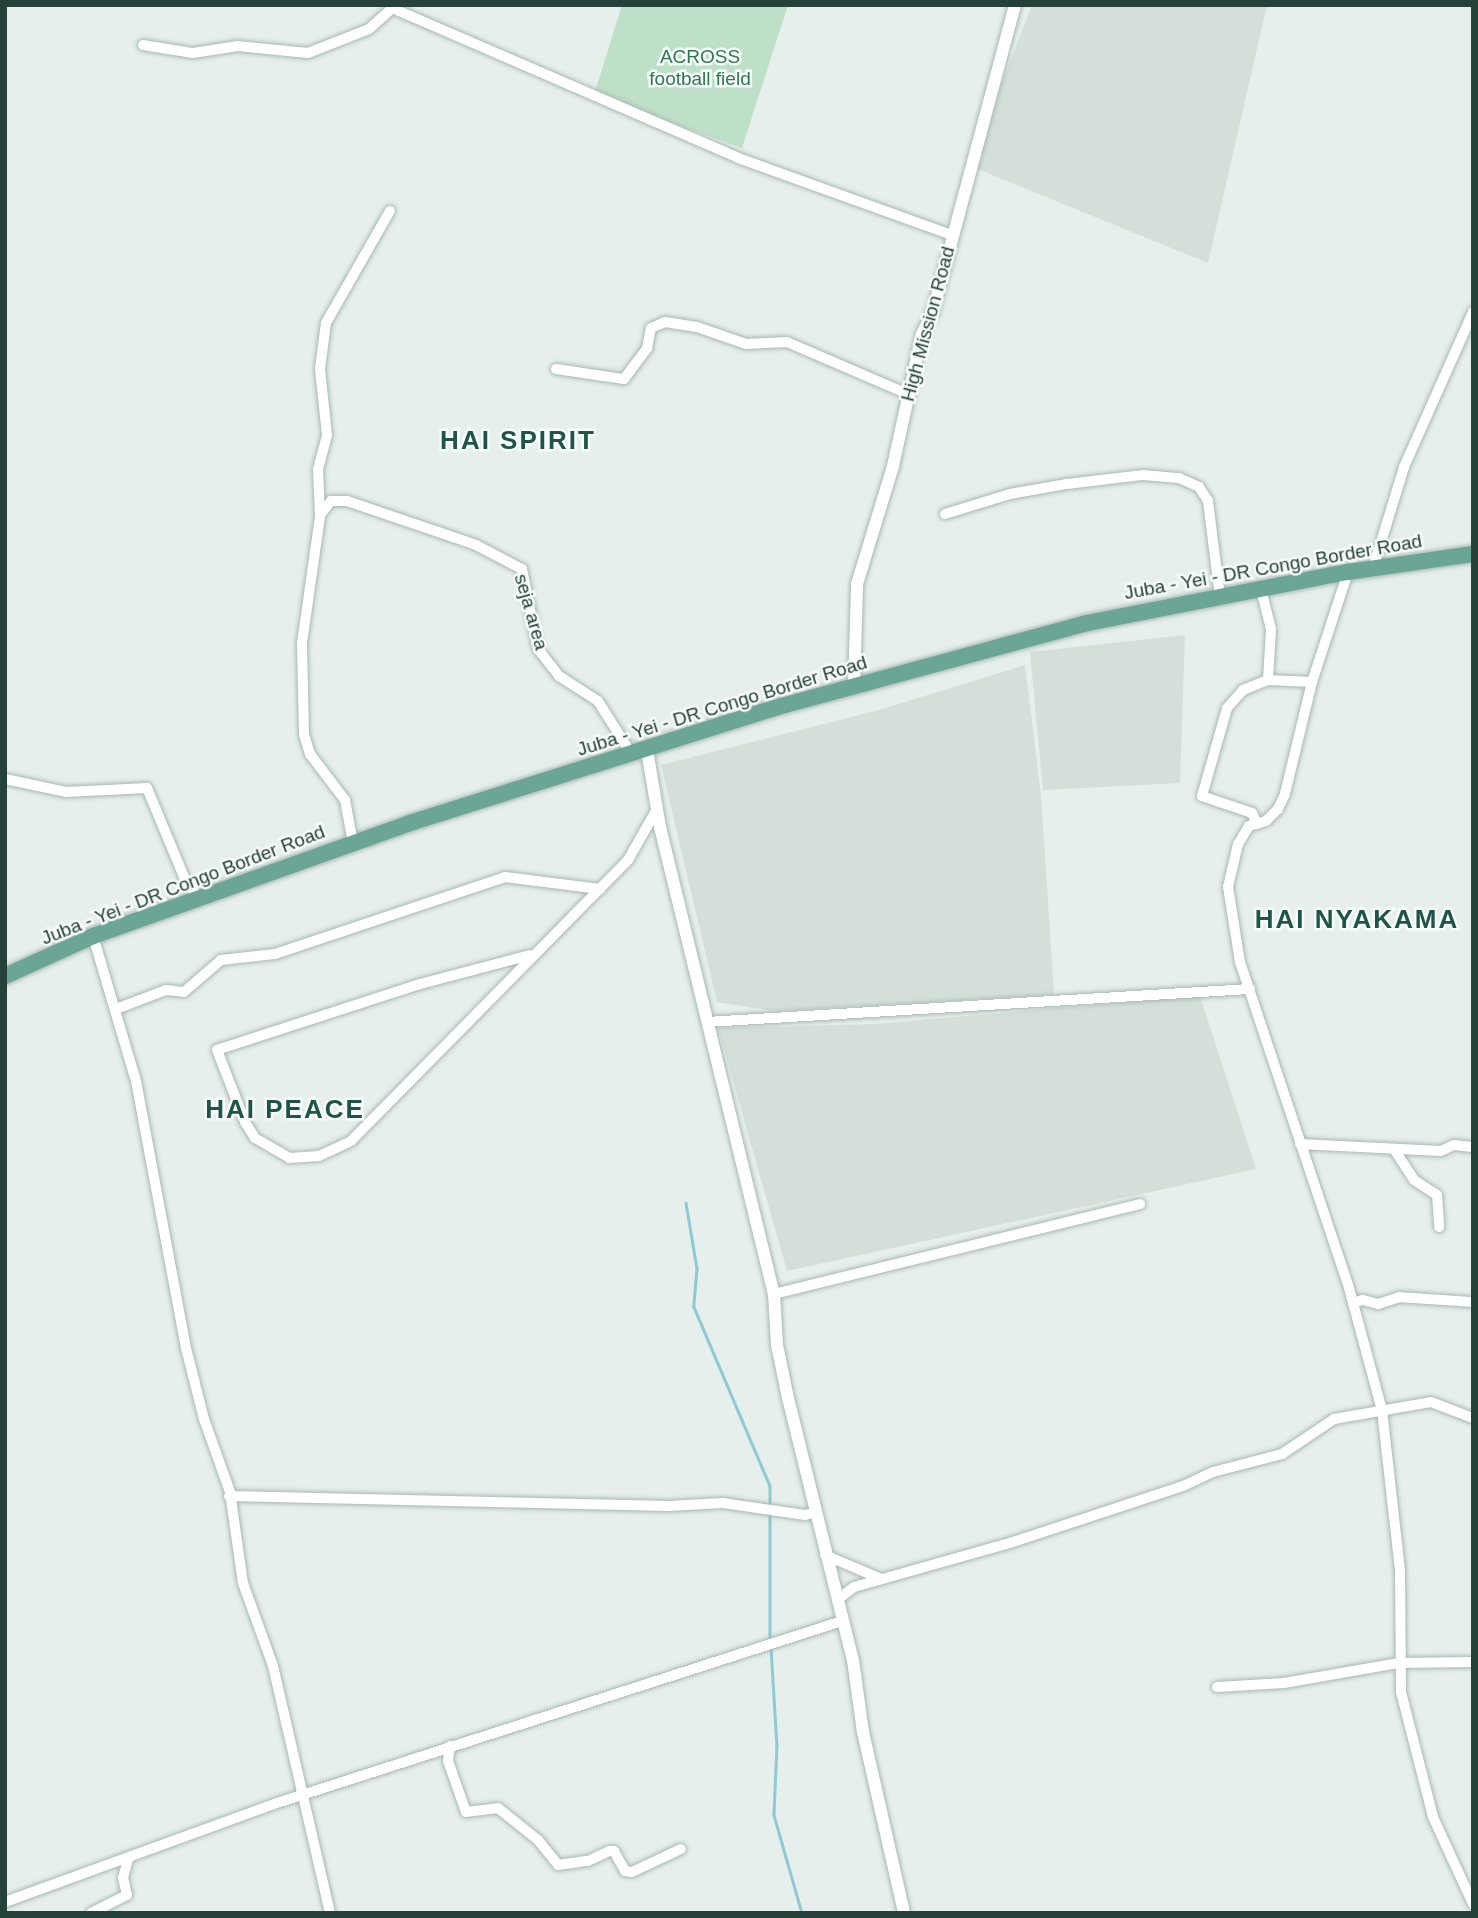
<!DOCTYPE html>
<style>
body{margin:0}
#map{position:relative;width:1478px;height:1918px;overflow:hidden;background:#e6efeb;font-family:Arial,sans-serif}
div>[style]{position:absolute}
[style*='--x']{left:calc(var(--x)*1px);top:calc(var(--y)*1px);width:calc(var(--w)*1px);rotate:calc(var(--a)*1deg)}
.built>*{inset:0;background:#d4dfda}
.green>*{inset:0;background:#bfe0c8}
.stream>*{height:2.5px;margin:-1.25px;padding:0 1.25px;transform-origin:1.25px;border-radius:1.25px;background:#8ec9d4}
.roads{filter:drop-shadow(0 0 2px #a8b8b2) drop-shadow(0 0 2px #a8b8b2)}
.minor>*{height:10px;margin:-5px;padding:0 5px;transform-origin:5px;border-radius:5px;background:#fff}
.tertiary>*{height:12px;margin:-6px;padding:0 6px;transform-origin:6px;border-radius:6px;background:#fff}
.primary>*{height:16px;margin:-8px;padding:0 8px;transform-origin:8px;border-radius:8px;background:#6aa596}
span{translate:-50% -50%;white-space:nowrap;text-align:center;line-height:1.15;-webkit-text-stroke:5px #f7fbf9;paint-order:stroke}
.park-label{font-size:19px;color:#2d7a4b}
.street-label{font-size:19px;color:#24423a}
.district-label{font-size:26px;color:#1f5548;font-weight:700;letter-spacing:2px}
.frame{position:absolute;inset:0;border:7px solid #24423a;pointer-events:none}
</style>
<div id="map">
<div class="built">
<div style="clip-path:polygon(1032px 5px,1267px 5px,1208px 263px,970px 166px)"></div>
<div style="clip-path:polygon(1185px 635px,1180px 783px,1043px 790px,1030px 652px)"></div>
<div style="clip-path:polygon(1025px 665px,1041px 795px,1054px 995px,774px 1011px,717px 1002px,661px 765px,879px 710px)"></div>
<div style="clip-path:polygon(1200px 996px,1256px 1169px,787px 1271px,718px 1028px,875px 1024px)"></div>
</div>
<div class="green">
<div style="clip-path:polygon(622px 5px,788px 5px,742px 148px,594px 95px)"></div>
</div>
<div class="stream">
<div style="--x:686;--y:1203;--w:67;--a:80.5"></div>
<div style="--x:697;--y:1269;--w:38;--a:95"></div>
<div style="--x:694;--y:1307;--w:194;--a:67"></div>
<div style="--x:770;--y:1486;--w:156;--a:90"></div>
<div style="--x:771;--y:1648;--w:97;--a:86.5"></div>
<div style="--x:777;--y:1745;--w:70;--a:92.5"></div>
<div style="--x:774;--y:1815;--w:102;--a:74.1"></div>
</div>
<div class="roads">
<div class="minor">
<div style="--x:143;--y:45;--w:51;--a:9.1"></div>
<div style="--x:193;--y:53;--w:45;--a:-9"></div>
<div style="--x:237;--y:46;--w:71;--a:5.6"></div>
<div style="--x:308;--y:53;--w:66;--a:-21.5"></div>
<div style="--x:369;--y:29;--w:31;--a:-42"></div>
<div style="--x:392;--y:8;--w:377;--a:23.4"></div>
<div style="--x:738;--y:158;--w:227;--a:19.8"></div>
<div style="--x:556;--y:369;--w:69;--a:8.4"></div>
<div style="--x:624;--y:379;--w:39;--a:-53"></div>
<div style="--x:647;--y:348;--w:20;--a:-79"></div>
<div style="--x:651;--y:328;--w:15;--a:-23"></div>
<div style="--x:665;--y:322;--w:32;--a:9"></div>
<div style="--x:697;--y:327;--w:52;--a:19.1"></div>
<div style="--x:746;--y:344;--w:41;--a:-2.8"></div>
<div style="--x:787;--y:342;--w:134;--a:23.3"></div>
<div style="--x:945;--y:514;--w:68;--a:-17.1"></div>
<div style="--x:1010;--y:494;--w:58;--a:-10"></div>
<div style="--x:1067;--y:484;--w:77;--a:-6.8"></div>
<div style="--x:1143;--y:475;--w:36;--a:5"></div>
<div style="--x:1179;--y:478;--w:22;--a:24"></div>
<div style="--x:1199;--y:487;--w:17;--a:57"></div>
<div style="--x:1208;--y:501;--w:98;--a:82.9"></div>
<div style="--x:320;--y:515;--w:18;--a:-52"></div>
<div style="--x:331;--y:501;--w:16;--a:0"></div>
<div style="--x:347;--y:501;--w:136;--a:18.8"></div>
<div style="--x:476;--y:545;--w:52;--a:27.6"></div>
<div style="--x:522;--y:569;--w:82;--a:78.7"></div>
<div style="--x:538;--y:649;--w:34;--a:52"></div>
<div style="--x:559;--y:676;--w:46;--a:32.7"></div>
<div style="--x:598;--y:701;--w:64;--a:57.8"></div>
<div style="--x:1373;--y:568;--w:106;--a:-72.9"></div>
<div style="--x:1404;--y:467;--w:170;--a:-66"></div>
<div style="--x:1348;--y:572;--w:116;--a:108.1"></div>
<div style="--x:1312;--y:682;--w:115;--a:103.6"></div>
<div style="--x:1285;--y:794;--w:17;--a:115"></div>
<div style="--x:1278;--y:809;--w:17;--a:135"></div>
<div style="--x:1266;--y:821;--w:18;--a:164"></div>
<div style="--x:1249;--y:826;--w:21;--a:121"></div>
<div style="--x:1238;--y:844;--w:44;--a:103.1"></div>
<div style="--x:1228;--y:887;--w:76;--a:80.9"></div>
<div style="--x:1240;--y:962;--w:344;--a:71.5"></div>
<div style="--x:1349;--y:1288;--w:126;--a:74.9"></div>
<div style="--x:1382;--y:1410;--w:162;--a:83.6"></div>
<div style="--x:1400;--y:1571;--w:121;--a:89.5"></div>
<div style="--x:1401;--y:1692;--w:129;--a:75.6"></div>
<div style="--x:1433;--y:1817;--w:96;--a:65.3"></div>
<div style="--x:1261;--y:589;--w:41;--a:76"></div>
<div style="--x:1271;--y:629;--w:51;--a:93.4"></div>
<div style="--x:5;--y:779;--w:62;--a:12"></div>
<div style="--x:66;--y:792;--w:81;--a:-2.8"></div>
<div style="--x:147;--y:788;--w:96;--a:67.4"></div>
<div style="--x:184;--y:877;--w:27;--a:56"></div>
<div style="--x:1257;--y:824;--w:12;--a:-114"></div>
<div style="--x:1252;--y:813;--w:53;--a:-161.2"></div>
<div style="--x:1202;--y:796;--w:91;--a:-74.1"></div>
<div style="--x:1227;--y:708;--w:24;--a:-48"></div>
<div style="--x:1243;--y:690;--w:27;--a:-22"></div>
<div style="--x:1268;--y:680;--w:44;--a:2.6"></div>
<div style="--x:353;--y:843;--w:44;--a:-100.5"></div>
<div style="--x:345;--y:800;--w:58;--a:-127.3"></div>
<div style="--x:310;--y:754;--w:21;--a:-107"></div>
<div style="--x:304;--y:734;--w:91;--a:-91.3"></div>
<div style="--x:302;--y:643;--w:128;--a:-81.9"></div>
<div style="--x:320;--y:516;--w:47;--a:-92.4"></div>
<div style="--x:318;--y:469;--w:35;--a:-75"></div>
<div style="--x:327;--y:435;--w:66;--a:-96.1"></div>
<div style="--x:320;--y:369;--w:46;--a:-82.6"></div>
<div style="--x:326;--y:323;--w:129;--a:-60.3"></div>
<div style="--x:93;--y:936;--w:151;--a:73.5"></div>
<div style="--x:136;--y:1081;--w:272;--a:79.4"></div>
<div style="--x:186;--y:1348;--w:73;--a:75.8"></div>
<div style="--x:204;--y:1419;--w:77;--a:70.4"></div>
<div style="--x:230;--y:1492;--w:92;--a:81.9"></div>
<div style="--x:243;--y:1583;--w:88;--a:70.1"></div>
<div style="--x:273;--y:1666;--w:253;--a:77"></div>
<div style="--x:530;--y:955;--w:114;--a:165.2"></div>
<div style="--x:420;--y:984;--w:213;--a:162"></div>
<div style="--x:217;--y:1050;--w:77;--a:68.7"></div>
<div style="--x:245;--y:1122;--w:19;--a:58"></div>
<div style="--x:255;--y:1138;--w:39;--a:30"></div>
<div style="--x:289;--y:1158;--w:30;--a:-4"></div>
<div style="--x:319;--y:1156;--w:35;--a:-25"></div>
<div style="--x:351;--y:1141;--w:395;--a:-45.4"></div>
<div style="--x:628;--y:860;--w:59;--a:-60.4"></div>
<div style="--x:116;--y:1009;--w:53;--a:-20.8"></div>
<div style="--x:166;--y:990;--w:18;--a:6"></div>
<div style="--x:184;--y:992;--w:49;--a:-40.9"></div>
<div style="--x:221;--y:960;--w:54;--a:-6.3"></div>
<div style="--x:275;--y:954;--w:243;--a:-18.5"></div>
<div style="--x:505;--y:877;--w:96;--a:7.2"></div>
<div style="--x:707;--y:1022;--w:544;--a:-3.48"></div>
<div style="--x:1300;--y:1144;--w:141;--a:2.8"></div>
<div style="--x:1441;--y:1151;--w:14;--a:-25"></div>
<div style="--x:1454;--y:1145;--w:19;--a:6"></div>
<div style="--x:1394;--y:1149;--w:37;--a:57"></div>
<div style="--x:1414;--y:1180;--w:27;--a:33"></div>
<div style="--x:1437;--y:1195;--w:32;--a:86"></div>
<div style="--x:774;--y:1294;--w:377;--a:-13.8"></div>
<div style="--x:1353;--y:1303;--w:10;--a:-17"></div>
<div style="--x:1363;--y:1300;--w:16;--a:15"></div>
<div style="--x:1378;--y:1304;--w:22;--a:-18"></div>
<div style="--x:1399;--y:1297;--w:74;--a:3.9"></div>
<div style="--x:229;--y:1496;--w:440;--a:1.3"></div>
<div style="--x:669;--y:1506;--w:54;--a:-3.2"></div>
<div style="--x:723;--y:1503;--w:83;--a:8.3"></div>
<div style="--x:805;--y:1515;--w:11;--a:-15"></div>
<div style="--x:825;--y:1555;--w:59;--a:23.1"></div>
<div style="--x:837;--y:1600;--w:21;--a:-37"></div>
<div style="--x:854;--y:1587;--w:165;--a:-15.8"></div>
<div style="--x:1013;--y:1542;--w:179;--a:-18.2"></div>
<div style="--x:1183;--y:1486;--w:33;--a:-25"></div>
<div style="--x:1213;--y:1472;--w:71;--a:-14.6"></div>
<div style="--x:1282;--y:1454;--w:63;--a:-33.9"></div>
<div style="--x:1334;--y:1419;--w:98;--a:-9.9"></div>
<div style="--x:1431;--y:1402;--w:45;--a:20.9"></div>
<div style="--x:1217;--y:1687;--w:67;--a:-3.4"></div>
<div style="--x:1284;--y:1683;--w:117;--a:-9.9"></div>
<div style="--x:1399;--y:1663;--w:74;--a:-0.8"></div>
<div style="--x:450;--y:1746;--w:15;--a:98"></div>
<div style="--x:448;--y:1761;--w:54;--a:70.6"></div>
<div style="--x:466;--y:1812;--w:32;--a:-7"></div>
<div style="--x:498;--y:1808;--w:51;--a:38.7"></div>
<div style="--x:538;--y:1840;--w:32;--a:51"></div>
<div style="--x:558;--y:1865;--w:30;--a:-8"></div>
<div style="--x:588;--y:1861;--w:23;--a:-25"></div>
<div style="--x:609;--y:1851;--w:5;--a:0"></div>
<div style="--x:614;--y:1851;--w:23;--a:61"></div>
<div style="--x:625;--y:1871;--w:7;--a:8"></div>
<div style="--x:632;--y:1872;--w:54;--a:-25.1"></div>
<div style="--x:5;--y:1902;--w:289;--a:-20"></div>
<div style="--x:277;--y:1803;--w:594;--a:-17.85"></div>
<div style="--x:91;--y:1913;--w:40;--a:-26.6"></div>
<div style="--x:127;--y:1895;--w:17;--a:-103"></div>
<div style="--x:123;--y:1878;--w:20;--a:-75"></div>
</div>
<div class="tertiary">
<div style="--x:854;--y:688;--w:104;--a:-88.3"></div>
<div style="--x:857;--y:584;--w:123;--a:-73"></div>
<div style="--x:893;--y:466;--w:135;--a:-77.6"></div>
<div style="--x:922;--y:334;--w:25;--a:-64"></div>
<div style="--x:933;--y:311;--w:317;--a:-75"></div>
<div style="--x:647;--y:750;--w:78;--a:80.4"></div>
<div style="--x:660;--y:827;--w:481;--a:76.3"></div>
<div style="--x:774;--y:1294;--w:51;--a:86.6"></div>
<div style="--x:777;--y:1345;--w:54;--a:78.3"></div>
<div style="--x:788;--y:1398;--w:270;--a:76.1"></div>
<div style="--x:853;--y:1660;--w:73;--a:82.1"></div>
<div style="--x:863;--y:1732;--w:186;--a:77.2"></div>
</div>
<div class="primary">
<div style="--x:5;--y:976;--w:97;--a:-24.4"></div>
<div style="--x:93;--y:936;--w:337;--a:-19.6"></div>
<div style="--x:410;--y:823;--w:382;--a:-17.5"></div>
<div style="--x:774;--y:708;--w:324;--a:-15.2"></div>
<div style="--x:1087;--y:623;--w:266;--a:-11.1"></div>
<div style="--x:1348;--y:572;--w:126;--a:-8.2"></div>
</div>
</div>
<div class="park-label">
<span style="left:700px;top:68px">ACROSS<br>football field</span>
</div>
<div class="street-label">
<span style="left:928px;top:324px;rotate:-75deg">High Mission Road</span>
<span style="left:1273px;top:567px;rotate:-10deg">Juba - Yei - DR Congo Border Road</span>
<span style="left:531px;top:612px;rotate:74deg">seja area</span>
<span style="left:722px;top:706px;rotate:-17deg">Juba - Yei - DR Congo Border Road</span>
<span style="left:183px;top:885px;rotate:-21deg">Juba - Yei - DR Congo Border Road</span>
</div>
<div class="district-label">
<span style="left:518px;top:441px">HAI SPIRIT</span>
<span style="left:1357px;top:920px">HAI NYAKAMA</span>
<span style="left:285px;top:1110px">HAI PEACE</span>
</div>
<div class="frame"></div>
</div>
